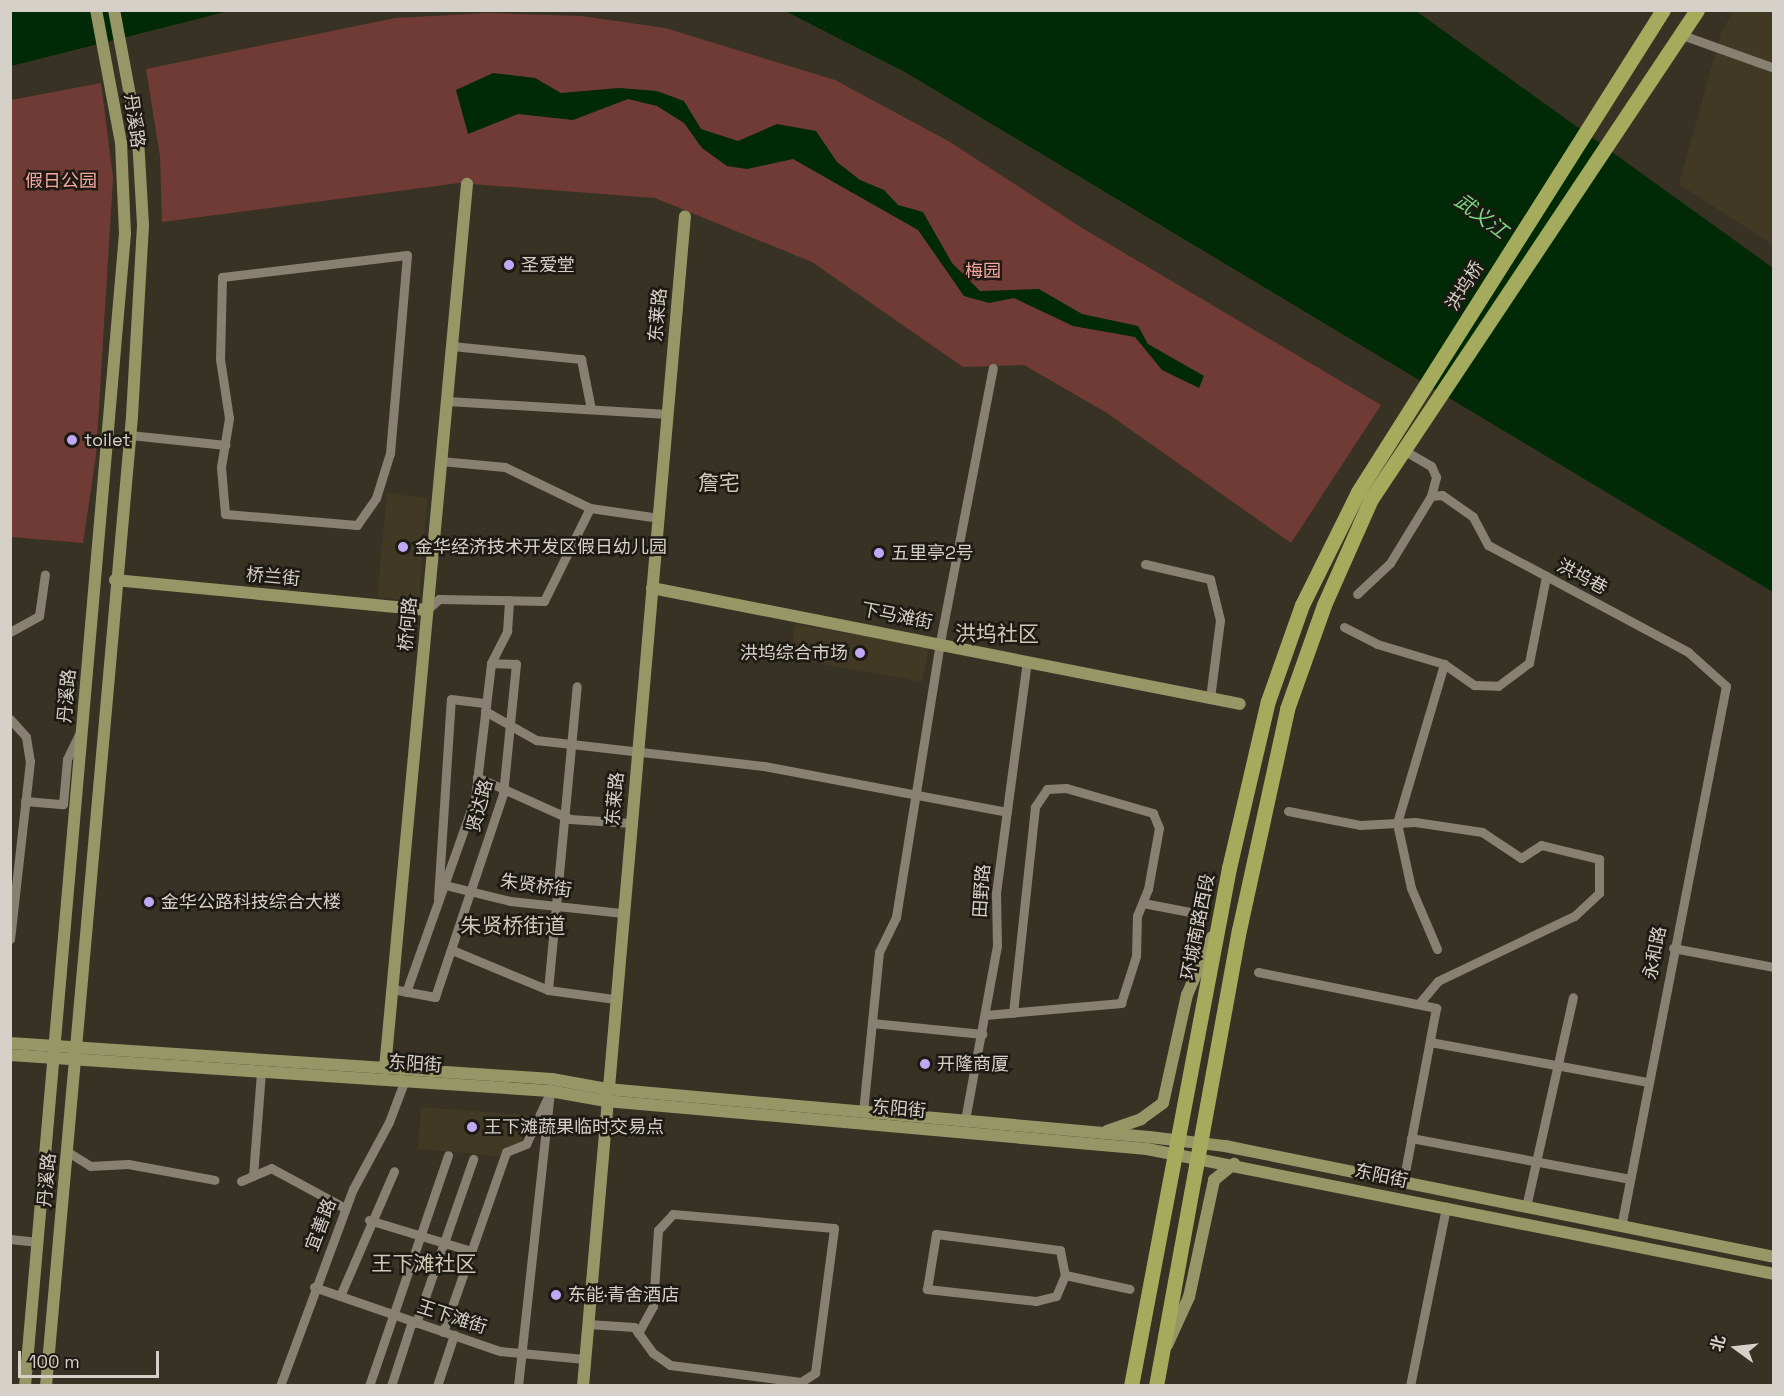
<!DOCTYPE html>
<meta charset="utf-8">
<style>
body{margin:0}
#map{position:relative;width:1784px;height:1396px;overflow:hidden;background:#383224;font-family:"Space Grotesk","Noto Sans SC",sans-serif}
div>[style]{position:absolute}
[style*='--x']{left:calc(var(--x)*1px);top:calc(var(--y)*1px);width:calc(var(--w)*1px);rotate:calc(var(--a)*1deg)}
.built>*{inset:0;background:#423925}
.green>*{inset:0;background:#713b35}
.water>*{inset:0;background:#002906}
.street>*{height:9px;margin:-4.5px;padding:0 4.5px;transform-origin:4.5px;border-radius:4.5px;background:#888071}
.secondary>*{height:12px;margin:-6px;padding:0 6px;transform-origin:6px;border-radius:6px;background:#969667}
.primary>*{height:15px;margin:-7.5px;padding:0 7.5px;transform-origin:7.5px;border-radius:7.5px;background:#a5ab5d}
.dots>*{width:16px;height:16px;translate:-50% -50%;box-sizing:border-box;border:3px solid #1d1a14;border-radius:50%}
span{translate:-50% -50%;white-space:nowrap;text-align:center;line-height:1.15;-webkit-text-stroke:5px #1d1a14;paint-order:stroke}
.street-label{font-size:18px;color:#d5d1c8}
.park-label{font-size:18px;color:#f5a69d}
.poi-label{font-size:18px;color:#d5d1c8}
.left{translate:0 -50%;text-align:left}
.right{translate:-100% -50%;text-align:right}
.water-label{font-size:20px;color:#77dd82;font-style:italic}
.quarter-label{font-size:21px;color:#d1c9b8}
.frame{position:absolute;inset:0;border:12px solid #d5d1c8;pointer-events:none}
.north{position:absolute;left:1706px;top:1318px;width:60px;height:60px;-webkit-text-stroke:4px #1d1a14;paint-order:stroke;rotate:285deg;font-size:16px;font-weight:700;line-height:24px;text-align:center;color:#d5d1c8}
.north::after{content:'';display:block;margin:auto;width:21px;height:27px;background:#d5d1c8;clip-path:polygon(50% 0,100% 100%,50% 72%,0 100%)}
.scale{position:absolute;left:18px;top:1351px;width:141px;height:27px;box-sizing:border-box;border:3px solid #d5d1c8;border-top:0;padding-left:8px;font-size:18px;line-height:21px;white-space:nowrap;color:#d5d1c8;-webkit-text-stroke:4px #1d1a14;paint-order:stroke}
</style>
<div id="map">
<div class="built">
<div style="clip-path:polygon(1733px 11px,1773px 11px,1773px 245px,1679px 184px,1721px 33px)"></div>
<div style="clip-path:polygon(387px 493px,427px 498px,419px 602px,377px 597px)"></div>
<div style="clip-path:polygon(795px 624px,929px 647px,922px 682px,791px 658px)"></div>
<div style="clip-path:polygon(421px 1107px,527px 1115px,522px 1140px,499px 1156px,418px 1149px)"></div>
</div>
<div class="green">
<div style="clip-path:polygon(488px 13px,581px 16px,665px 28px,835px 80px,950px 142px,1082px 228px,1381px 405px,1291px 543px,1107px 413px,1024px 365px,963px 367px,812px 262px,655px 198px,459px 183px,162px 222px,160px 156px,146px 69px,395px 18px)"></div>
<div style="clip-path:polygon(101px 83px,113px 178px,96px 455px,83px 543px,11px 537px,11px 100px)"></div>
</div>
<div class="water">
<div style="clip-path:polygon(11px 11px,229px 11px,11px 66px)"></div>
<div style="clip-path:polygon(785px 11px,1416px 11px,1773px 268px,1773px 592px,905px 72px)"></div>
<div style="clip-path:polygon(493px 73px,535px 78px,561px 93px,619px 88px,657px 91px,684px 101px,701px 129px,738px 141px,777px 124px,816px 131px,837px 162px,860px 180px,884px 190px,898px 205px,923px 212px,952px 263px,980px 291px,1039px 289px,1082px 314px,1138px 326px,1148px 344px,1204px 376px,1199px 388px,1162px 370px,1135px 337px,1073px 326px,1014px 298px,989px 303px,964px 296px,918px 230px,793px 159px,747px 169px,727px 166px,702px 148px,684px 123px,657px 106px,628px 99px,573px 120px,518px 114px,468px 134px,456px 90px)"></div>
</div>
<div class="street">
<div style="--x:1682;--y:35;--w:98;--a:19.7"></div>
<div style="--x:407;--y:255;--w:199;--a:94.9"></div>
<div style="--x:390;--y:453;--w:47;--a:107.3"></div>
<div style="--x:376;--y:498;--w:33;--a:125"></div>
<div style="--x:357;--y:525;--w:132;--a:-175.2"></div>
<div style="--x:225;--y:514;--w:47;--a:-94.9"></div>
<div style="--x:221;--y:467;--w:50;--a:-80.7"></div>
<div style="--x:229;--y:418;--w:60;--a:-98.7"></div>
<div style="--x:220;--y:359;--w:82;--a:-88.6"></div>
<div style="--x:222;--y:277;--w:186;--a:-6.8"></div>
<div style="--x:452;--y:346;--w:130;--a:5.8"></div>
<div style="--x:581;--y:359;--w:51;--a:78.7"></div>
<div style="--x:447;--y:401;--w:221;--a:3.4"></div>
<div style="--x:130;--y:435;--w:96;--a:6"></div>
<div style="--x:441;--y:461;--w:64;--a:5.4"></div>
<div style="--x:505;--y:467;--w:94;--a:25.8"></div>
<div style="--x:590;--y:508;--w:70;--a:8.2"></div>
<div style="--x:1431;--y:496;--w:11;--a:-5"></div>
<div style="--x:1442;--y:495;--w:38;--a:35"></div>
<div style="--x:1473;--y:517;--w:32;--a:62"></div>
<div style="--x:1488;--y:545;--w:227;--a:28.1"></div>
<div style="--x:1688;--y:652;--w:51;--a:41.8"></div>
<div style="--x:1726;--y:686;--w:551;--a:100.98"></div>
<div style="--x:1145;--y:564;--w:67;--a:13"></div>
<div style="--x:1210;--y:579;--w:42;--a:76.3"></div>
<div style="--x:1220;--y:620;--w:79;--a:97.3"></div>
<div style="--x:1357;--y:594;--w:45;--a:-43.2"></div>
<div style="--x:1390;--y:563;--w:79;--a:-58.5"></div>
<div style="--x:1431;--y:496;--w:20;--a:-75"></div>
<div style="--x:1436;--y:477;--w:12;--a:-114"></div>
<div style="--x:1431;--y:466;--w:30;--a:-150"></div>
<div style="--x:427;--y:610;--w:16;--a:-43"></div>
<div style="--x:439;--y:599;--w:105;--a:1.1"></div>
<div style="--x:544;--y:601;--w:104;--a:-63.7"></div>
<div style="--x:1344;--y:627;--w:37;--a:27"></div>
<div style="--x:1377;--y:644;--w:70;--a:16.6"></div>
<div style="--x:1444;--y:664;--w:37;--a:35"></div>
<div style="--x:1474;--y:685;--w:24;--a:2"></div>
<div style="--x:1498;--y:686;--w:39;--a:-37"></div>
<div style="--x:1529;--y:663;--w:89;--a:-78.9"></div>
<div style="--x:10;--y:632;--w:33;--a:-29"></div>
<div style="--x:39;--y:616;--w:42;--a:-81.9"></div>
<div style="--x:485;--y:711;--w:59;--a:29.6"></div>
<div style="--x:536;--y:740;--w:229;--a:6.5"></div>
<div style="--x:764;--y:766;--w:247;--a:10.7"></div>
<div style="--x:10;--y:719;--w:24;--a:48"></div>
<div style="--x:26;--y:737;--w:24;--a:81"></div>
<div style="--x:30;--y:761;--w:179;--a:96.4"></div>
<div style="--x:477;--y:777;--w:102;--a:24.3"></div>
<div style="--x:570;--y:819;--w:61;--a:3.8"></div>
<div style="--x:25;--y:801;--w:38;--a:5"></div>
<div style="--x:63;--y:804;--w:45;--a:-84.9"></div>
<div style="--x:67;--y:759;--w:28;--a:-64"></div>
<div style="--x:1288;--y:811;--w:73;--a:11"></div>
<div style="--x:1360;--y:825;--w:55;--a:-3.1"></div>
<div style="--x:1415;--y:822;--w:68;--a:8.5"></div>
<div style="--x:1482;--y:832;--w:47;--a:33.7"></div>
<div style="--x:1521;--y:858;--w:24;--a:-33"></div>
<div style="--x:1541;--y:845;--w:60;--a:13.6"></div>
<div style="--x:1599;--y:859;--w:34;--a:90"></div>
<div style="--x:1599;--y:893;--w:34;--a:137"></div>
<div style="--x:1574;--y:916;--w:151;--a:154.5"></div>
<div style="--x:1438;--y:981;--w:30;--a:130"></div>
<div style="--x:445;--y:885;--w:67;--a:13.8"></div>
<div style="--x:510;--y:901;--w:114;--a:6.1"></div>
<div style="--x:438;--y:898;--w:199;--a:-86.3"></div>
<div style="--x:451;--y:699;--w:35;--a:7"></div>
<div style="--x:1143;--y:903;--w:53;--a:10.9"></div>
<div style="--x:1673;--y:948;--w:103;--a:10.7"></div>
<div style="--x:1437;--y:949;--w:66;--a:-113.1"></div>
<div style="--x:1411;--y:888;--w:66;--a:-102.2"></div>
<div style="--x:1397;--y:823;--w:166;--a:-73.5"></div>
<div style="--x:452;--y:950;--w:104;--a:22.6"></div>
<div style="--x:548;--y:990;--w:68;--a:7.7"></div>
<div style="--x:1258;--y:972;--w:182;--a:11.4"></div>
<div style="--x:1436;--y:1008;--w:177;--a:100.7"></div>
<div style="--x:392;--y:989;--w:44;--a:10.5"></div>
<div style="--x:435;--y:997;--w:214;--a:-71.5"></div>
<div style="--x:503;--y:794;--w:131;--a:-84.3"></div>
<div style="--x:516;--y:664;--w:25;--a:-178"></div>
<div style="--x:491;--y:663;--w:36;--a:-63"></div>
<div style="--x:507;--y:631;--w:31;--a:-86"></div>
<div style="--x:548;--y:990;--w:305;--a:-84.6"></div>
<div style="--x:406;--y:992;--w:206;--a:-70.4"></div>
<div style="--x:475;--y:798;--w:136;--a:-83.2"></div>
<div style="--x:985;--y:1015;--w:137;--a:-5"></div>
<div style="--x:1121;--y:1003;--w:49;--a:-72.3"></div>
<div style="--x:1136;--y:956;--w:40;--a:-88.6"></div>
<div style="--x:1137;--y:916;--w:29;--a:-68"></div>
<div style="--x:1148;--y:889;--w:62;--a:-79.8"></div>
<div style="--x:1159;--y:828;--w:16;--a:-112"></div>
<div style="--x:1153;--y:813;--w:91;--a:-164"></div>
<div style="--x:1066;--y:788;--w:19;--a:177"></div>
<div style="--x:1047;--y:789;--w:22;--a:124"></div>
<div style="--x:1035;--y:807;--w:207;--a:96.1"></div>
<div style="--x:872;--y:1023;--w:111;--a:5.7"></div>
<div style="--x:1430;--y:1042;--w:222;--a:10.4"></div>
<div style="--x:863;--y:1112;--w:161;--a:-84.3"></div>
<div style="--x:879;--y:952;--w:39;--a:-64"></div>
<div style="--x:896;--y:917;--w:278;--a:-80.9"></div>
<div style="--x:940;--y:642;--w:279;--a:-79.1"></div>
<div style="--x:965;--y:1120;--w:177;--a:-79.6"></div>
<div style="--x:997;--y:946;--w:53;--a:-91.1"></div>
<div style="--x:996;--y:893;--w:233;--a:-82.4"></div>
<div style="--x:1411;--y:1138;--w:223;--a:10.6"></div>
<div style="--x:68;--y:1152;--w:26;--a:32"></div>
<div style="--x:90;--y:1166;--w:38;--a:-3"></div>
<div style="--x:128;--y:1164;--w:88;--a:10.4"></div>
<div style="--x:253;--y:1176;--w:103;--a:-85.6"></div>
<div style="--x:241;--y:1181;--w:33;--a:-23"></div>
<div style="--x:271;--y:1168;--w:84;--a:28.4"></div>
<div style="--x:1526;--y:1207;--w:215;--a:-77.4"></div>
<div style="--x:369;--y:1220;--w:107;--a:16.9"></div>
<div style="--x:10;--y:1239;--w:28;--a:6"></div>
<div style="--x:1065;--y:1275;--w:23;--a:113"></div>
<div style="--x:1056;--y:1296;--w:21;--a:166"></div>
<div style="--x:1036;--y:1301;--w:110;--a:-173.7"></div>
<div style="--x:927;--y:1289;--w:56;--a:-80.7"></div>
<div style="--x:936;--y:1234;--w:125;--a:7.4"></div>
<div style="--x:1060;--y:1250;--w:25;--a:79"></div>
<div style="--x:1065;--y:1275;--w:66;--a:12.2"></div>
<div style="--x:314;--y:1287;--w:197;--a:19"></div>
<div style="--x:500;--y:1351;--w:85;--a:5.4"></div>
<div style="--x:340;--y:1296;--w:136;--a:-66.6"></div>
<div style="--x:416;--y:1323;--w:174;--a:-70.8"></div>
<div style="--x:588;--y:1324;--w:46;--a:3.7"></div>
<div style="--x:634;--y:1327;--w:32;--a:54"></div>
<div style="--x:653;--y:1353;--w:21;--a:35"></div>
<div style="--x:670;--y:1365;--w:132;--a:7.4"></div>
<div style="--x:801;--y:1382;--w:17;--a:-33"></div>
<div style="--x:815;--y:1373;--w:146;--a:-82.5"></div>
<div style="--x:834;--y:1228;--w:162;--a:-175"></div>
<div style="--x:673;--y:1214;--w:22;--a:133"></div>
<div style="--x:658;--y:1230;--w:76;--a:93.8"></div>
<div style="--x:653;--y:1306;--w:31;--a:119"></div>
<div style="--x:443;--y:1332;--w:191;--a:-70.7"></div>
<div style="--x:506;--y:1152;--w:22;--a:-22"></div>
<div style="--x:526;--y:1144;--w:50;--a:-65"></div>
<div style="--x:280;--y:1386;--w:210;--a:-69.7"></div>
<div style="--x:353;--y:1189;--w:76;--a:-61.8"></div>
<div style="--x:389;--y:1122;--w:43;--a:-69.4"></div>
<div style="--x:369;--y:1386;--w:244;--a:-71.1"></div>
<div style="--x:391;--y:1386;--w:68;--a:-72.1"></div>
<div style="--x:437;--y:1386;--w:54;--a:-71.6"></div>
<div style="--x:518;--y:1386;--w:297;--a:-83.8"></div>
<div style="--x:1410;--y:1386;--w:183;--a:-78.6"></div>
</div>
<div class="secondary">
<div style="--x:115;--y:580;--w:313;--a:5.5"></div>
<div style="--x:652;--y:588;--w:599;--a:11.16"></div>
<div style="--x:10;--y:1043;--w:543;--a:3.8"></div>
<div style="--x:552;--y:1079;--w:56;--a:10.3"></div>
<div style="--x:607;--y:1089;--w:544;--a:5.06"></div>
<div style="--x:1149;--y:1137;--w:77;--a:6.8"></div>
<div style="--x:1225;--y:1146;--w:560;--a:11.43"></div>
<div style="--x:10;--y:1055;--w:541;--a:3.81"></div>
<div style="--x:550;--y:1091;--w:57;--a:10.1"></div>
<div style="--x:606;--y:1101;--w:543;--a:5.07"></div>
<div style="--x:1147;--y:1149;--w:639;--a:11.27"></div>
<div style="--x:385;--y:1068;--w:888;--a:-84.7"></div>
<div style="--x:1107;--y:1131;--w:36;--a:-19"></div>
<div style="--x:1141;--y:1119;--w:27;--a:-36"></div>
<div style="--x:1163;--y:1103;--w:111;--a:-77.5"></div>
<div style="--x:1187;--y:995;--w:63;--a:-66.7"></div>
<div style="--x:1167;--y:1345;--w:53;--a:-65.4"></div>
<div style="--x:1189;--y:1297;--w:120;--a:-77.9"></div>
<div style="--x:1214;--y:1180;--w:26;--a:-39"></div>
<div style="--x:25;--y:1386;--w:1156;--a:-85.04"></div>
<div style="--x:125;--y:234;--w:91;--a:-92.5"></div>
<div style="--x:121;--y:143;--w:135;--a:-100.6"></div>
<div style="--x:46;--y:1386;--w:974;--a:-84.93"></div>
<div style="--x:132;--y:416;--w:191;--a:-86.7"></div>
<div style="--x:143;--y:225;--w:87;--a:-93.3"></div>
<div style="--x:138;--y:138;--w:130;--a:-100.6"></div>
<div style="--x:583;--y:1386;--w:1174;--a:-85.02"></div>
</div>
<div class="primary">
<div style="--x:1131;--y:1386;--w:527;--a:-79.29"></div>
<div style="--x:1229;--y:868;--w:171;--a:-76.9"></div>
<div style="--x:1268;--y:701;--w:102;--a:-70.5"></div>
<div style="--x:1302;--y:605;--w:126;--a:-63.6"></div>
<div style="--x:1358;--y:492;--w:570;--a:-57.68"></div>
<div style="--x:1156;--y:1386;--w:463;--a:-79.7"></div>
<div style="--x:1239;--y:930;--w:226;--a:-77.7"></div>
<div style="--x:1287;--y:709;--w:110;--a:-70.4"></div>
<div style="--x:1324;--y:605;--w:116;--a:-66.1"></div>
<div style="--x:1371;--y:499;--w:588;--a:-56.31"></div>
</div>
<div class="dots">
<div style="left:509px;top:265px;background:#c0a8f4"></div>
<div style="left:72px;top:440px;background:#c0a8f4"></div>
<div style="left:403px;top:547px;background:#c0a8f4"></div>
<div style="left:879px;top:553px;background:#c0a8f4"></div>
<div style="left:860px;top:653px;background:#c0a8f4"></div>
<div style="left:149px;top:902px;background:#c0a8f4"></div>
<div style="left:925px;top:1064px;background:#c0a8f4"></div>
<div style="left:472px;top:1127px;background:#c0a8f4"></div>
<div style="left:556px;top:1295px;background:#c0a8f4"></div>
</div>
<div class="street-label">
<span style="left:134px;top:121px;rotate:82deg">丹溪路</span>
<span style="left:1465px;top:286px;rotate:-58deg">洪坞桥</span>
<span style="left:658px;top:315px;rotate:-85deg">东莱路</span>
<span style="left:273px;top:577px;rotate:5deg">桥兰街</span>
<span style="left:1582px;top:577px;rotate:28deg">洪坞巷</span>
<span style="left:897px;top:616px;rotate:11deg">下马滩街</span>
<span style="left:408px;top:624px;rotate:-85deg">桥何路</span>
<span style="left:67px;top:696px;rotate:-85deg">丹溪路</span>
<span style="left:615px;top:799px;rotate:-85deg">东莱路</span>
<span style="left:480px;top:806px;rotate:-75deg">贤达路</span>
<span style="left:536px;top:886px;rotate:8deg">朱贤桥街</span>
<span style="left:982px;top:891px;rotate:-86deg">田野路</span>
<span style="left:1198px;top:927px;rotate:-79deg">环城南路西段</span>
<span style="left:1655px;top:953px;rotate:-79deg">永和路</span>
<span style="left:415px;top:1064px;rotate:4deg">东阳街</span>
<span style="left:899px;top:1109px;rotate:5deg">东阳街</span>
<span style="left:1381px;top:1176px;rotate:12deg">东阳街</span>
<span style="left:47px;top:1180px;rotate:-85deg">丹溪路</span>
<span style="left:321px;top:1225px;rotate:-69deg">宜善路</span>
<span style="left:452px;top:1317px;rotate:18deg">王下滩街</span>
</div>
<div class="park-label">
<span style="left:61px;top:181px">假日公园</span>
<span style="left:983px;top:271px">梅园</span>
</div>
<div class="poi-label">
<span class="left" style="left:521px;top:265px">圣爱堂</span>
<span class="left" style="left:84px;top:440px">toilet</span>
<span class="left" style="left:415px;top:547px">金华经济技术开发区假日幼儿园</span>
<span class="left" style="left:891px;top:553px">五里亭2号</span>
<span class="right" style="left:848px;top:653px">洪坞综合市场</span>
<span class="left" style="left:161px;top:902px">金华公路科技综合大楼</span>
<span class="left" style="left:937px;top:1064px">开隆商厦</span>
<span class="left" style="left:484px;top:1127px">王下滩蔬果临时交易点</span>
<span class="left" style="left:568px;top:1295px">东能·青舍酒店</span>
</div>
<div class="water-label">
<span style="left:1481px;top:216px;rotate:37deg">武义江</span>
</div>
<div class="quarter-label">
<span style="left:719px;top:483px">詹宅</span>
<span style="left:997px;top:634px">洪坞社区</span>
<span style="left:513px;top:926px">朱贤桥街道</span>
<span style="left:424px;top:1264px">王下滩社区</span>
</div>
<div class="frame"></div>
<div class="north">北</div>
<div class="scale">100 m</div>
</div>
